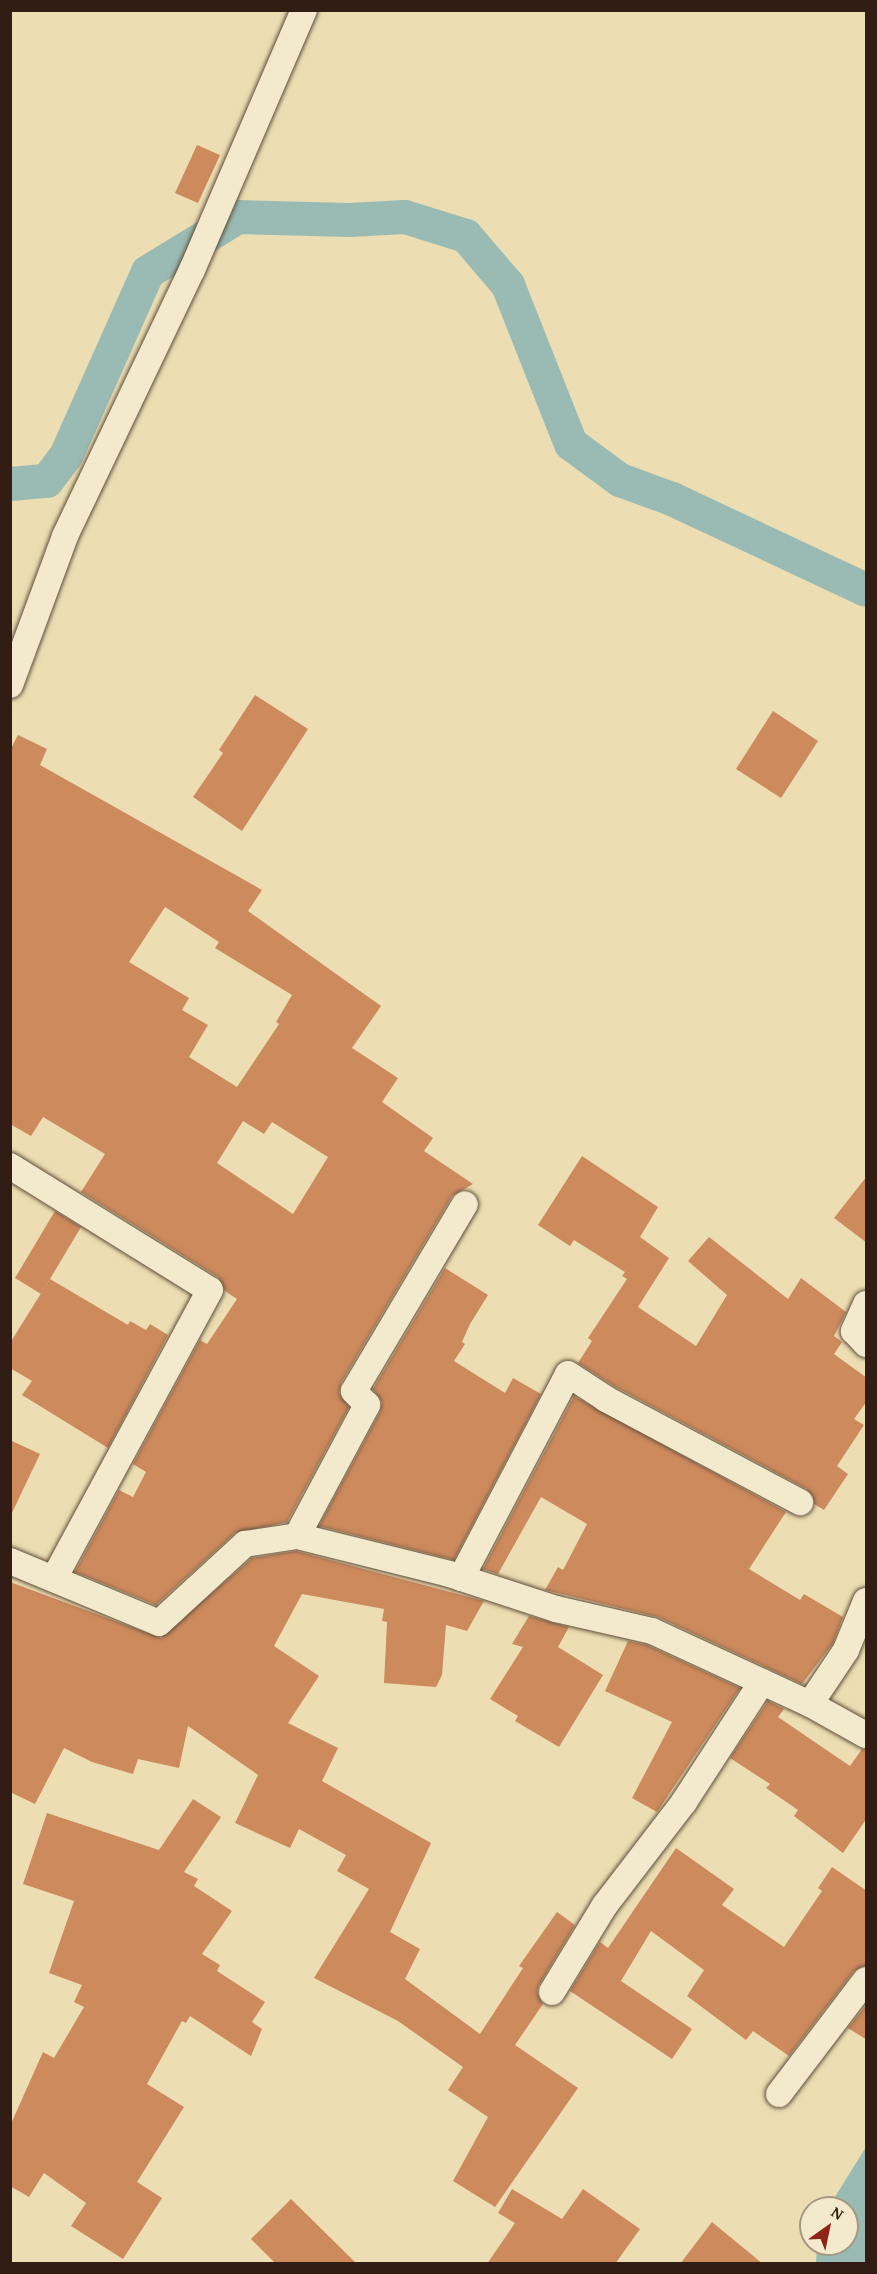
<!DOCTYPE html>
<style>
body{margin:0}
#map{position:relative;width:877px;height:2274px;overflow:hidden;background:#ecdeb2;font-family:"Gentium Book Plus",serif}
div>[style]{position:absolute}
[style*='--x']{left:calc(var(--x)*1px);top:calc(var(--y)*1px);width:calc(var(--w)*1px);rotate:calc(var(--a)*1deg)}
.water>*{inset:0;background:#9abbb4}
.canal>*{height:34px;margin:-17px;padding:0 17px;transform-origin:17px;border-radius:17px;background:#9abbb4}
.building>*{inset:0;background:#cd8a5d}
.roads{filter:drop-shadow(0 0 2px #604d3b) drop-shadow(0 0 2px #604d3b)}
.minor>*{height:26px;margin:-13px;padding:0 13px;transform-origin:13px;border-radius:13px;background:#f3eacd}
span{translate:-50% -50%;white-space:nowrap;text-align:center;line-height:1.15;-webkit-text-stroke:5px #f3eacd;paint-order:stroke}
.frame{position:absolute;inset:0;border:12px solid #311d13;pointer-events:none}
.north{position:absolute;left:799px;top:2196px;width:60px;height:60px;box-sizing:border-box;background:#f3eacd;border:2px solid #a59883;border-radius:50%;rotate:33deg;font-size:16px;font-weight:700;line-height:24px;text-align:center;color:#311d13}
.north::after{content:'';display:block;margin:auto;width:21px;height:27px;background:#8f2418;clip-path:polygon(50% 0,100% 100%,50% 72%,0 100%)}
</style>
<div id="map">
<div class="water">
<div style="clip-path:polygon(866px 2147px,866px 2263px,816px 2263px,817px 2244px,847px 2244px,847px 2208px,828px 2208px)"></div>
</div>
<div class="canal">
<div style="--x:10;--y:484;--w:37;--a:-5"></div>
<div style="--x:47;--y:481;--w:31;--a:-53"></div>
<div style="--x:66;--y:456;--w:201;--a:-66"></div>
<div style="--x:148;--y:272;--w:105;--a:-31.4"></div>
<div style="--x:238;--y:217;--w:111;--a:1.5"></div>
<div style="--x:349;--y:220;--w:56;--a:-3.1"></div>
<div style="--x:405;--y:217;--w:64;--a:17.3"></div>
<div style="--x:466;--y:236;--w:65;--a:49.4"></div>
<div style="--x:508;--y:285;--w:171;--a:68.4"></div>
<div style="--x:571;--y:444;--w:61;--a:36.3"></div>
<div style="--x:620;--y:480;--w:55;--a:20.1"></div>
<div style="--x:672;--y:499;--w:214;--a:25.1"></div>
</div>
<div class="building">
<div style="clip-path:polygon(197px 145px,220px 155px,198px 203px,175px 193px)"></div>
<div style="clip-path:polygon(255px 695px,308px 729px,242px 831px,193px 797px,223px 753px,219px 750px)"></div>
<div style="clip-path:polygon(773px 711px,818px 741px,781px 798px,736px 769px)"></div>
<div style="clip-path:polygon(evenodd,18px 735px,47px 749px,40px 765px,262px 890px,248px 911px,381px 1006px,352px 1048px,398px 1078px,382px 1102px,433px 1138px,424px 1151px,473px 1184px,452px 1196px,341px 1383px,339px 1393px,349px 1407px,287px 1522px,235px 1533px,156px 1605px,75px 1572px,119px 1490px,133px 1497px,146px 1472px,133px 1464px,200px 1340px,207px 1344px,237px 1299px,225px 1291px,218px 1277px,81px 1192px,105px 1154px,43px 1117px,31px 1136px,10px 1124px,10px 750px,18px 735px,165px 907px,219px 942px,215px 948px,292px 995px,276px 1022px,279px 1024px,237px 1087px,189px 1057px,208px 1025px,182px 1010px,189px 998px,129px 962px,165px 907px,18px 735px,243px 1121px,264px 1134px,272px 1122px,328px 1157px,293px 1214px,217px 1163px,243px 1121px)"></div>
<div style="clip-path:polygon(582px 1156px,658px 1207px,640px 1237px,669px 1258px,638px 1307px,696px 1346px,727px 1295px,688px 1261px,709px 1237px,788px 1299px,801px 1278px,846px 1312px,834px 1336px,842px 1342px,834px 1354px,867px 1378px,867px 1401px,854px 1419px,864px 1425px,837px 1466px,848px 1474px,824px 1510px,814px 1504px,807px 1489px,614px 1386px,578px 1363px,592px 1341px,588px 1338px,627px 1279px,622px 1276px,625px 1272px,574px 1240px,570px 1246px,538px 1225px)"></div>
<div style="clip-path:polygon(867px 1176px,867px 1243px,834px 1218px)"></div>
<div style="clip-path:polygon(55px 1211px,81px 1227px,41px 1294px,15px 1278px)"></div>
<div style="clip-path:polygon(445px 1268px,488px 1295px,470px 1324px,462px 1342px,465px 1344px,454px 1361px,505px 1393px,513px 1378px,541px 1394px,454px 1560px,319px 1526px,380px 1412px,382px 1402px,373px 1389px)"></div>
<div style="clip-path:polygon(50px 1279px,128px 1325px,130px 1321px,146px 1330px,150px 1324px,168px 1335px,108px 1448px,22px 1395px,32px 1381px,10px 1368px,10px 1343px)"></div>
<div style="clip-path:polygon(574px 1396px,786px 1512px,749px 1569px,800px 1600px,804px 1594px,843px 1617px,833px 1643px,802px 1684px,658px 1617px,545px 1590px,558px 1567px,563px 1570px,587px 1524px,541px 1497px,498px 1574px,483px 1569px)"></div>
<div style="clip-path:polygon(10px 1440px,40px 1454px,10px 1517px)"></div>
<div style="clip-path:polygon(296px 1551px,484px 1601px,467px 1631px,446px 1625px,442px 1675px,436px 1687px,384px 1683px,387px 1622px,382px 1621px,384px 1609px,302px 1594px,274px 1646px,319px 1676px,288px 1723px,338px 1748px,322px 1781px,431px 1843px,390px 1932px,420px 1949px,405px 1979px,480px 2034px,523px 1968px,519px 1966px,557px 1912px,575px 1925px,539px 1985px,537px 1992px,543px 2004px,515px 2045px,578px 2088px,495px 2207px,453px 2181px,488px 2117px,448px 2090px,463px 2067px,398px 2021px,314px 1978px,369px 1889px,337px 1871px,346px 1855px,299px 1829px,290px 1848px,235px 1823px,258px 1775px,188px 1726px,179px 1768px,138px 1759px,133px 1774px,92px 1762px,64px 1748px,35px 1804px,10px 1792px,10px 1582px,161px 1638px,252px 1558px)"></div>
<div style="clip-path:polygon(529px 1616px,569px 1627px,558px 1647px,603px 1675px,559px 1747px,515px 1721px,518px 1716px,490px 1699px,523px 1647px,512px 1644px)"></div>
<div style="clip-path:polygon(628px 1641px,647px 1645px,740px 1688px,657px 1812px,632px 1798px,672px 1722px,605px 1691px)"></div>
<div style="clip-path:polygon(768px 1701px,784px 1709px,778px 1717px,850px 1766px,862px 1749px,867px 1750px,867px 1818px,843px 1853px,794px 1816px,798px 1810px,766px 1788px,770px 1784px,730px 1758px)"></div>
<div style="clip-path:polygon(193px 1799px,221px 1817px,184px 1872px,198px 1879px,194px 1886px,232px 1911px,202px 1954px,220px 1965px,217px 1971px,265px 2002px,252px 2022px,262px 2029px,251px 2056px,190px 2016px,186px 2023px,182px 2021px,147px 2084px,184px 2107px,137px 2182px,162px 2198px,123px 2259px,71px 2226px,86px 2203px,44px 2173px,29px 2197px,10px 2186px,10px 2126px,43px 2052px,54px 2058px,84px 2007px,74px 2002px,82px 1985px,49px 1973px,74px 1901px,23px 1884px,47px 1813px,159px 1850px)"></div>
<div style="clip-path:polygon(676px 1848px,734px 1889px,722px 1905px,784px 1947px,822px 1891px,818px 1888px,832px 1867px,867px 1891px,867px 1965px,854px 1971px,789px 2056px,753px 2031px,746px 2040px,687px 1996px,704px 1970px,651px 1931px,621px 1981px,692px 2029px,672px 2059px,570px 1991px,600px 1942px,608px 1948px)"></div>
<div style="clip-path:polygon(867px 2004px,867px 2040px,848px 2028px)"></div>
<div style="clip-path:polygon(512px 2189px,562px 2219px,583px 2189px,640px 2229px,615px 2264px,487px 2264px,515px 2223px,498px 2213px)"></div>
<div style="clip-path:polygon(291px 2199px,357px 2264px,276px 2264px,251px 2239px)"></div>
<div style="clip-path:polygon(712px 2222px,763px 2264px,680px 2264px)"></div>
</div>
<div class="roads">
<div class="minor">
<div style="--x:10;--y:685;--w:159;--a:-69.7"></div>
<div style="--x:65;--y:536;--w:295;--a:-64.5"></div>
<div style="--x:192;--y:270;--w:283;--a:-66.7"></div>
<div style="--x:10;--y:1166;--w:235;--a:31.8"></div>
<div style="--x:210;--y:1290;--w:328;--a:118.4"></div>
<div style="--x:866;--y:1304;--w:30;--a:114"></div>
<div style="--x:854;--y:1331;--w:18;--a:47"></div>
<div style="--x:297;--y:1536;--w:149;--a:-61.9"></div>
<div style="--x:367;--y:1405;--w:19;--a:-133"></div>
<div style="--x:354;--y:1391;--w:217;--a:-59.3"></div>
<div style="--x:10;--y:1561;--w:161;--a:22.6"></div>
<div style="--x:159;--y:1623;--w:117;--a:-42.6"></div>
<div style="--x:245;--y:1544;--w:53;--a:-8.7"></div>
<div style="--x:297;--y:1536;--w:157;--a:14"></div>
<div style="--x:449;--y:1574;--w:113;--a:18.1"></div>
<div style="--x:556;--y:1609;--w:98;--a:12.9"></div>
<div style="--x:652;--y:1631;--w:174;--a:24.8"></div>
<div style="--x:810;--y:1704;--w:64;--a:29"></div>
<div style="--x:461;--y:1578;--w:230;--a:-62.3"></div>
<div style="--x:568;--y:1374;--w:45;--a:33.3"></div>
<div style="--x:606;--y:1399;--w:220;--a:28"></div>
<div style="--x:810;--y:1704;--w:65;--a:-56.3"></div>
<div style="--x:846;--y:1650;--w:53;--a:-67.8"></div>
<div style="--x:552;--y:1992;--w:102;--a:-58.7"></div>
<div style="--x:605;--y:1905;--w:130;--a:-52.5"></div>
<div style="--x:684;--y:1802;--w:143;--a:-57"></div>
<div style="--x:779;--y:2094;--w:143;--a:-52.7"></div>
</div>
</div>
<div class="frame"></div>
<div class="north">N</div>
</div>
